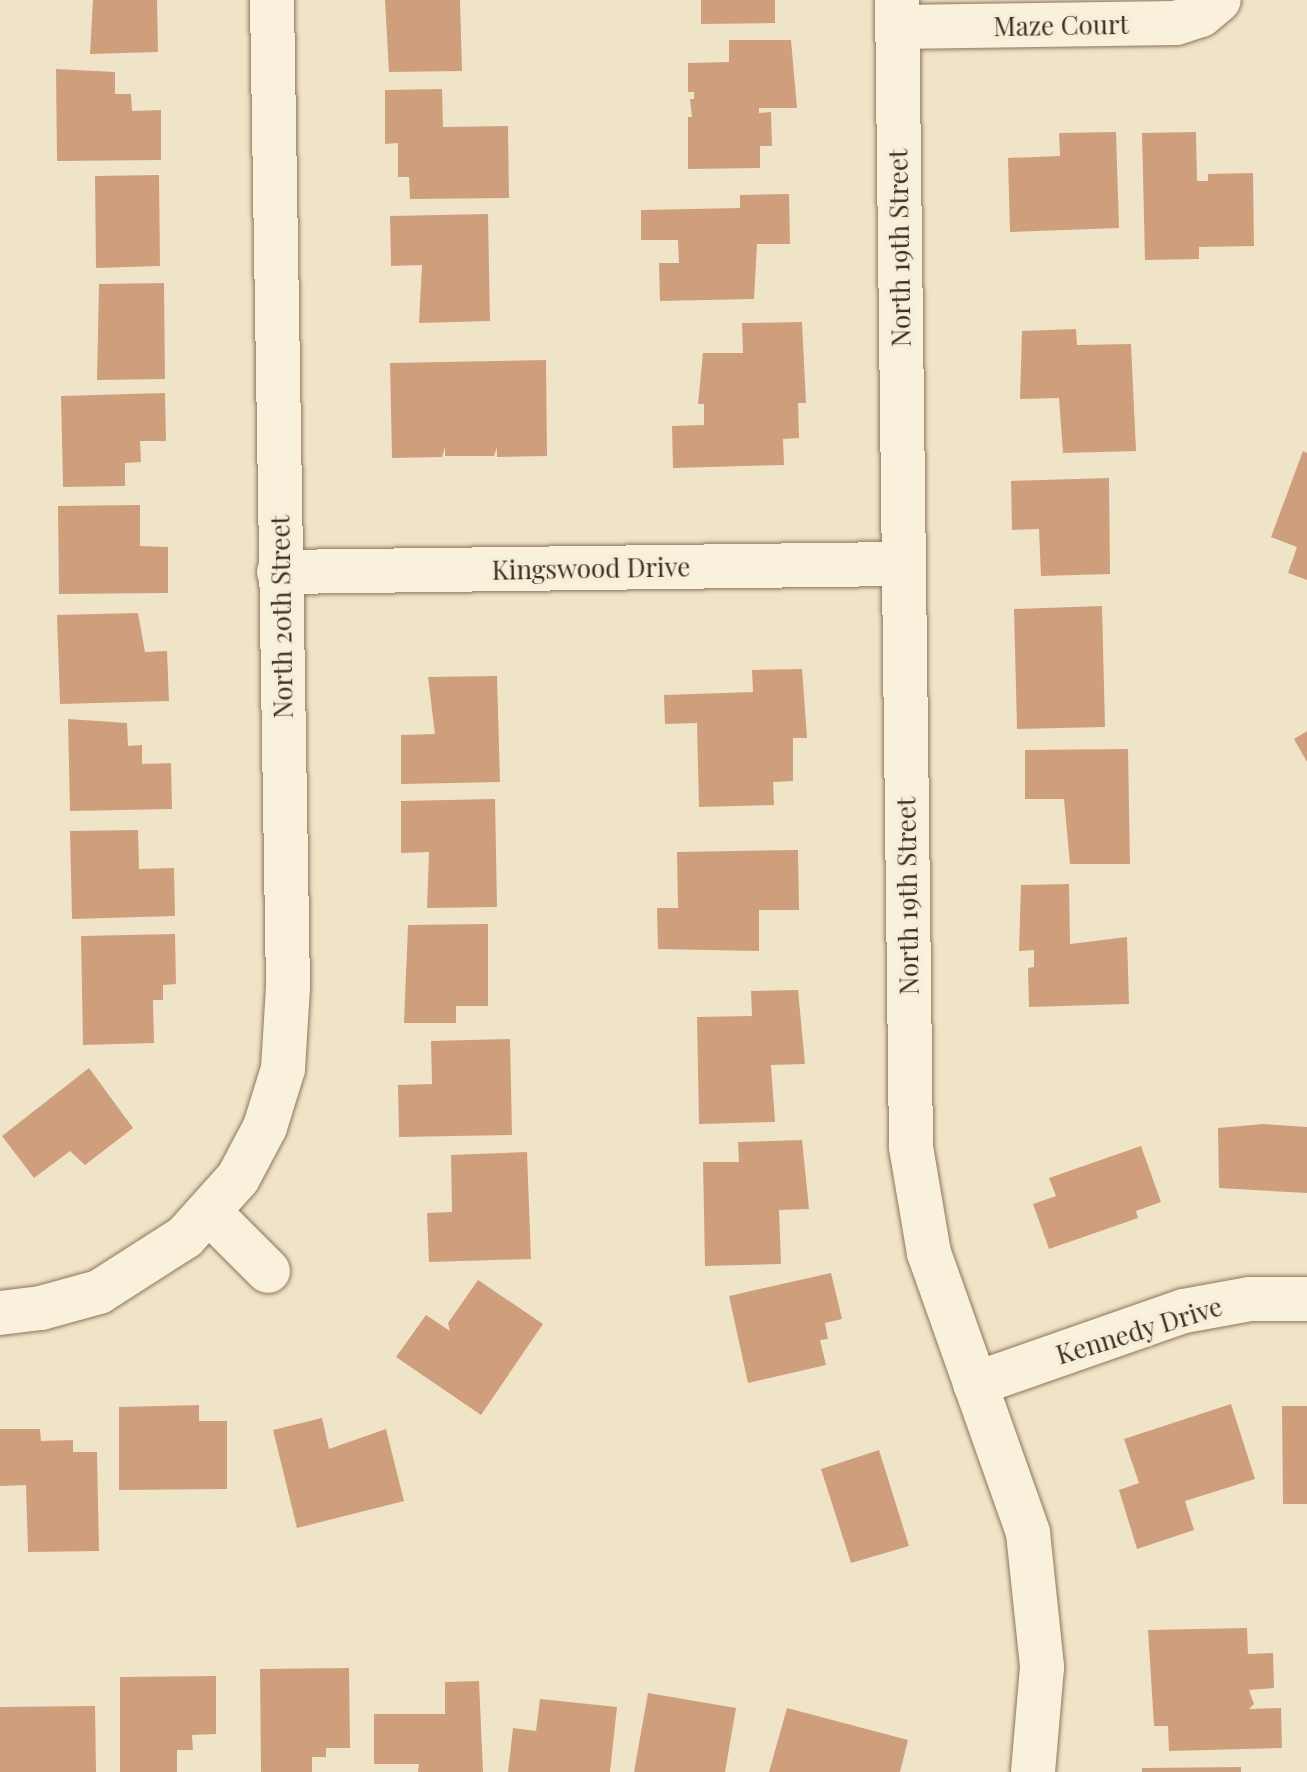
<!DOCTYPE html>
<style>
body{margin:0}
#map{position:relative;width:1307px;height:1772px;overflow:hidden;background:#f0e4c8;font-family:"Playfair Display",serif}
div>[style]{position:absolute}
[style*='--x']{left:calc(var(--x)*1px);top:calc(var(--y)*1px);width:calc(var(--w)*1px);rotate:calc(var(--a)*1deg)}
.building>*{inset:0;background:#cf9f7d}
.roads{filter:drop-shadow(0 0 2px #8d765c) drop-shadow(0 0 2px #8d765c)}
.minor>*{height:44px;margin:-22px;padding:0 22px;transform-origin:22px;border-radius:22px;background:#faf1dc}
span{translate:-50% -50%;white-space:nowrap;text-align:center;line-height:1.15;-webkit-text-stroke:7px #f7eed8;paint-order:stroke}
.street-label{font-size:26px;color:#3d2e20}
</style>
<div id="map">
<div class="building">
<div style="clip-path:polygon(93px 0,157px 0,158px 52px,90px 54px)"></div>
<div style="clip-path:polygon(385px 0,460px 0,462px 71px,389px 72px)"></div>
<div style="clip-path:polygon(701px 0,775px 0,775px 23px,701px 24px)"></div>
<div style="clip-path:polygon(729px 40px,791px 40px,797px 108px,759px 108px,759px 113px,771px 112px,772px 146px,760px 146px,760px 168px,688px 169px,688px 117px,692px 117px,690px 99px,694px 99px,694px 92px,688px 92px,688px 63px,729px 62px)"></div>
<div style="clip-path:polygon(56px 69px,115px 72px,115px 94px,131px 94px,132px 111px,161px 110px,161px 160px,57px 161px)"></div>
<div style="clip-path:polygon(442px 89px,443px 127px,508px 126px,509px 198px,410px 199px,409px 177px,398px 177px,398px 143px,385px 144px,385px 90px)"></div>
<div style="clip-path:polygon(1116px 132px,1119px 228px,1010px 232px,1008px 158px,1060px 156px,1059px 133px)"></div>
<div style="clip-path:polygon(1196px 132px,1197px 181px,1208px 181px,1208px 174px,1253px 173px,1254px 246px,1199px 247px,1199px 259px,1145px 260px,1142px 133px)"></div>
<div style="clip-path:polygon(159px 175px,160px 266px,96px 268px,95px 176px)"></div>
<div style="clip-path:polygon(789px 194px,790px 244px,757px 244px,754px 299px,660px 301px,659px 263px,679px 263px,678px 240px,641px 240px,641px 210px,740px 208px,740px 195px)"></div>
<div style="clip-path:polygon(488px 214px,490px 321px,419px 323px,422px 265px,391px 266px,390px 216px)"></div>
<div style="clip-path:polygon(164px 283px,165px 379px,97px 380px,99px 284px)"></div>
<div style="clip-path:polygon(802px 322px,806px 403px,798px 403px,799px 438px,783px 439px,784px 465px,673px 468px,672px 426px,704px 425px,704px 404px,698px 404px,703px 353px,743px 353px,742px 323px)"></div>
<div style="clip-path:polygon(1076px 329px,1077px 345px,1131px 344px,1136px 451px,1063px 453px,1059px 398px,1020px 399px,1022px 331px)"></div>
<div style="clip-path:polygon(546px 360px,547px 456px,497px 457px,497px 447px,494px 456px,445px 456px,445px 447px,442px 457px,392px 458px,390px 363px)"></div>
<div style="clip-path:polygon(165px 393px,166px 441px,140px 441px,141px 462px,125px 463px,125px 486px,63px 487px,61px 396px)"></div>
<div style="clip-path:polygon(1303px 451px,1307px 453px,1307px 580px,1288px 573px,1297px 547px,1271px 537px)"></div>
<div style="clip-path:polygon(1109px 478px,1110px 574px,1041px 576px,1039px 529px,1012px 530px,1011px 481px)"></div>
<div style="clip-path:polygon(140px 505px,140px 546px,168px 547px,168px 593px,59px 594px,58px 506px)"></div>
<div style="clip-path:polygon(1102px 606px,1105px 727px,1017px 729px,1014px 609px)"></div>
<div style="clip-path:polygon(138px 613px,145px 652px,167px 651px,169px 701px,60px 704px,57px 615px)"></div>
<div style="clip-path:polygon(802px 669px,807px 738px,793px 738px,793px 781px,773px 782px,774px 805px,699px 807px,697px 723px,665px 724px,664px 695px,753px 692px,752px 670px)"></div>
<div style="clip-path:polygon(497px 676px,500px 782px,401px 784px,401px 735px,435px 734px,428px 677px)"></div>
<div style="clip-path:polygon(68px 719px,127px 723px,128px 746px,142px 745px,142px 764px,171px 763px,172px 809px,70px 811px)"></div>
<div style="clip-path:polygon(1307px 731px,1307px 762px,1294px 739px)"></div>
<div style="clip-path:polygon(1128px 749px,1130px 864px,1070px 864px,1064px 799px,1025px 799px,1025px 750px)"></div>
<div style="clip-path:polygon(495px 799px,497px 907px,427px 908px,429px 852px,401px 853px,401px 801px)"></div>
<div style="clip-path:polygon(138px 830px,139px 869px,174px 868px,175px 916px,72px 919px,70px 831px)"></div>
<div style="clip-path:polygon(798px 850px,799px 910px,759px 910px,759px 951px,658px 949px,657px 908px,678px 908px,677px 852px)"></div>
<div style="clip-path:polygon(1069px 884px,1070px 944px,1127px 937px,1129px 1004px,1029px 1007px,1028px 968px,1034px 967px,1034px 950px,1019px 951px,1021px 885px)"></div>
<div style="clip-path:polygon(488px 924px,488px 1006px,456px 1006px,456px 1023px,404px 1023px,408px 925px)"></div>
<div style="clip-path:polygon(175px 934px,176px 984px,163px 985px,163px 1000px,153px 1000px,154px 1043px,83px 1045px,81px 936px)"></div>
<div style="clip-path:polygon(798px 990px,805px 1064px,771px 1065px,775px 1122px,699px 1124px,697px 1017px,752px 1016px,751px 991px)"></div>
<div style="clip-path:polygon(510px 1039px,512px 1135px,399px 1137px,398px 1085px,432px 1084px,431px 1041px)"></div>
<div style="clip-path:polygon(89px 1068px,133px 1128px,85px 1165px,70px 1151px,34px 1178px,2px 1136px)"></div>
<div style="clip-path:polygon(1263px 1124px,1307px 1127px,1307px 1193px,1219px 1188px,1218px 1128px)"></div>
<div style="clip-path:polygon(802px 1140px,809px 1209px,779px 1210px,781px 1264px,705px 1266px,703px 1162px,739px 1162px,738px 1142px)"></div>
<div style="clip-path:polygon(1141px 1146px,1161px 1202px,1136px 1211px,1138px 1218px,1049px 1249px,1033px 1204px,1056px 1196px,1049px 1178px)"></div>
<div style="clip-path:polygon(527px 1152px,531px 1259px,429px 1262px,427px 1213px,452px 1212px,451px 1155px)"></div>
<div style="clip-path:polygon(831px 1273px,842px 1319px,825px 1323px,828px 1339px,820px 1340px,826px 1365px,748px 1383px,729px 1296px)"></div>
<div style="clip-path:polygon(478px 1280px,543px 1324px,481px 1415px,396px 1357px,426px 1315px,450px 1331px,448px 1323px)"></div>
<div style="clip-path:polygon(1231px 1404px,1255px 1479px,1185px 1501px,1194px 1530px,1137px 1549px,1119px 1490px,1139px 1483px,1124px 1439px)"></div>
<div style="clip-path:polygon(199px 1405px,199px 1421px,227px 1421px,227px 1489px,119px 1490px,119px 1407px)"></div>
<div style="clip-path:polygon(1282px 1406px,1307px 1406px,1307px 1504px,1283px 1504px)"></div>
<div style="clip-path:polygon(322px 1418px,329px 1449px,386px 1429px,404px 1501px,297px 1528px,273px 1430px)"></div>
<div style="clip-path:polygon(0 1429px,40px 1429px,41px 1441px,73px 1440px,73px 1452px,97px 1452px,99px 1551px,28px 1552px,26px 1485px,0 1486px)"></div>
<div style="clip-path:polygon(879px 1450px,909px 1546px,851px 1563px,821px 1469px)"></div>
<div style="clip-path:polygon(1247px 1628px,1248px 1654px,1273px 1653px,1274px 1688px,1249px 1690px,1254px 1704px,1249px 1709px,1281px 1708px,1282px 1748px,1169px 1751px,1168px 1726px,1154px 1726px,1148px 1630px)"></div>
<div style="clip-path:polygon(349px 1668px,350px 1748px,326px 1748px,326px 1757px,312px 1757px,312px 1772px,261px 1772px,260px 1669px)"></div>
<div style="clip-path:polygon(216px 1676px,216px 1734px,192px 1735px,193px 1750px,177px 1750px,177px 1772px,120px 1772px,120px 1677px)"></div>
<div style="clip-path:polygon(479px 1681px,483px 1772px,418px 1772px,419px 1764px,374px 1764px,374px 1714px,445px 1714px,445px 1682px)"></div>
<div style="clip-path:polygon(648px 1693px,736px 1708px,725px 1772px,634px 1772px)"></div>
<div style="clip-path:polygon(540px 1699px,617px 1707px,610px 1772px,508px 1772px,513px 1728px,536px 1731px)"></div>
<div style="clip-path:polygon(95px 1706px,96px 1772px,0 1772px,0 1707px)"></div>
<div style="clip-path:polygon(787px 1708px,908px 1740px,900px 1772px,769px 1772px)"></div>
<div style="clip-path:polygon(1241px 1767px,1241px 1772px,1142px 1772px,1142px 1768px)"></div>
</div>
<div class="roads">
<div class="minor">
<div style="--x:897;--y:0;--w:1147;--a:89.3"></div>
<div style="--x:911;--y:1147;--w:108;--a:80.4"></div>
<div style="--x:929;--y:1253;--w:297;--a:70.5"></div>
<div style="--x:1028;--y:1533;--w:135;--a:84"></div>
<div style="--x:1042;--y:1667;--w:105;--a:94.9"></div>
<div style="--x:897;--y:27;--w:279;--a:-0.8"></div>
<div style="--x:1176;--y:23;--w:26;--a:-18"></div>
<div style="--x:1201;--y:15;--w:23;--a:-40"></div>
<div style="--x:279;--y:572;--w:623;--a:-0.74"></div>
<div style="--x:210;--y:1213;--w:82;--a:45"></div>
<div style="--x:0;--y:1313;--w:41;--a:-7"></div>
<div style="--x:41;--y:1308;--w:60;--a:-15.4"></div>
<div style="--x:99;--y:1292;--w:102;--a:-32.6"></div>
<div style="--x:185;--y:1237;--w:79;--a:-48.1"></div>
<div style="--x:238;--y:1178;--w:58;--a:-62.1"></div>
<div style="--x:265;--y:1127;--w:61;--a:-72.8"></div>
<div style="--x:283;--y:1069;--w:82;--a:-86.5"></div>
<div style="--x:288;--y:987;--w:987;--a:-90.93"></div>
<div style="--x:975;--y:1384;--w:221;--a:-19.3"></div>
<div style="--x:1184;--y:1311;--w:67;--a:-10.3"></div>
<div style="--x:1250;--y:1299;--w:57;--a:0"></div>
</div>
</div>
<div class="street-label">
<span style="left:1061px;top:25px;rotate:-1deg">Maze Court</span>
<span style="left:899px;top:248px;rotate:-91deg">North 19th Street</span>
<span style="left:591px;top:568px;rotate:-1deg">Kingswood Drive</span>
<span style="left:281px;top:617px;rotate:-91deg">North 20th Street</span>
<span style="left:907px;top:896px;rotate:-91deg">North 19th Street</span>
<span style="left:1139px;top:1330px;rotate:-17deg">Kennedy Drive</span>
</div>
</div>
